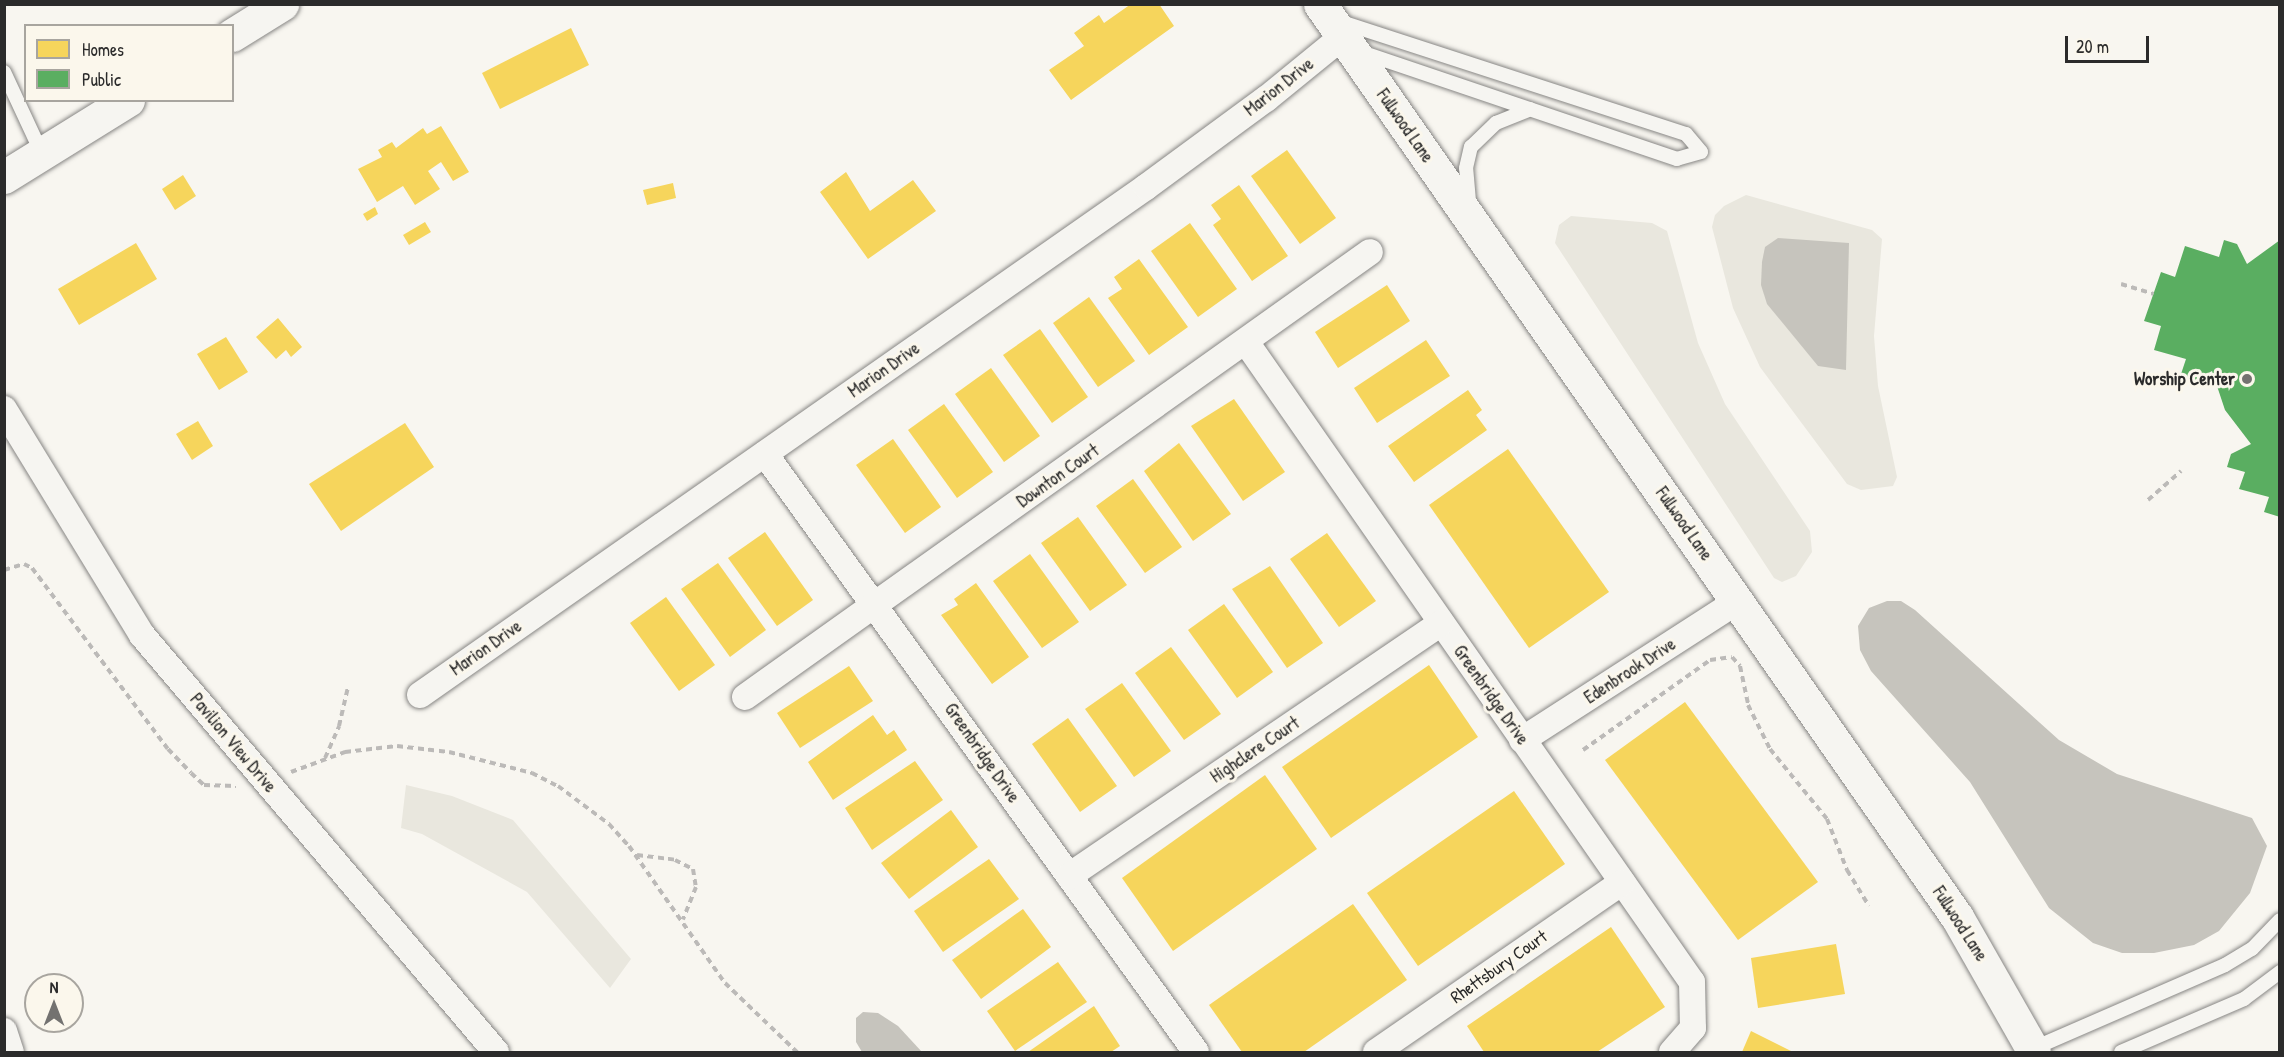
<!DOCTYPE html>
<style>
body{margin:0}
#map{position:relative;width:2284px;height:1057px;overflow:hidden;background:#f8f6f0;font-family:"Patrick Hand",sans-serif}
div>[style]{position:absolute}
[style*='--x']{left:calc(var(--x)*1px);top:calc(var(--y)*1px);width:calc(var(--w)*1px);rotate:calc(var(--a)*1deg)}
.green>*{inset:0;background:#e9e7de}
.water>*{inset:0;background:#c6c4bd}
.homes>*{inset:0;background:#f6d55c}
.public>*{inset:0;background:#5aae61}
.path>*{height:4px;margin-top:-2px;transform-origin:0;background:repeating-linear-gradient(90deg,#bcbab8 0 6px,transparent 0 10.5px)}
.roads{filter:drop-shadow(0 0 2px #878684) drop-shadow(0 0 2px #878684)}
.service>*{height:14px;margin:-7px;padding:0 7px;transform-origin:7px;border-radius:7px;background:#f6f5f1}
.minor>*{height:26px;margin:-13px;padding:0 13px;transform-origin:13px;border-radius:13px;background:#f6f5f1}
.tertiary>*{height:33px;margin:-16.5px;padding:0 16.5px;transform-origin:16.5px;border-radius:16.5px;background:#f6f5f1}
.primary>*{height:33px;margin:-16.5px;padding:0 16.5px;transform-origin:16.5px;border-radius:16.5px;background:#f6f5f1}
.dots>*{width:16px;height:16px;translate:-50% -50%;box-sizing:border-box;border:3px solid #fbf7ec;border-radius:50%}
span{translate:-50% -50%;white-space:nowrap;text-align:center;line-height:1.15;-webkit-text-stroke:6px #fbf7ec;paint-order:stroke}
.street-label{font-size:18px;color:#2b2b2b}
.poi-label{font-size:18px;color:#2b2b2b;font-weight:700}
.right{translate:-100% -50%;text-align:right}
.frame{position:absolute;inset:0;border:6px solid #2b2b2b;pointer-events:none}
.legend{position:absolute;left:24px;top:24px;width:210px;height:78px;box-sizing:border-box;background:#fbf7ec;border:2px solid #a8a59f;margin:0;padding:8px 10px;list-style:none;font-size:18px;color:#2b2b2b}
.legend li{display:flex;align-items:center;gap:12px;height:30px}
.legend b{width:30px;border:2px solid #a8a59f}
.north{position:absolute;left:24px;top:973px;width:60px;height:60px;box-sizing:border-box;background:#fbf7ec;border:2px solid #a8a59f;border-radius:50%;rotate:0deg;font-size:16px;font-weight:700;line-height:24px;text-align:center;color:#2b2b2b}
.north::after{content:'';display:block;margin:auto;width:21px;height:27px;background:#737270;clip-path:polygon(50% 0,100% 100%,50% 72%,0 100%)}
.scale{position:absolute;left:2065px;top:36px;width:84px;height:27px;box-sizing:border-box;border:3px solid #2b2b2b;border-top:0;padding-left:8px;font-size:18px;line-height:21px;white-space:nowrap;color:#2b2b2b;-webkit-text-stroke:4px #fbf7ec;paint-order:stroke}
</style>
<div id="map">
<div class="green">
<div style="clip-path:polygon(1746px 195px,1872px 230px,1882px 239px,1874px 336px,1878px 386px,1897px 477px,1893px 486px,1861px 490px,1847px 484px,1760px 367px,1733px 308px,1712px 227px,1715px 215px,1724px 206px)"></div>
<div style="clip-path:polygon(1571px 216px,1652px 223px,1667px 231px,1698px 343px,1725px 404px,1810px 531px,1812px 552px,1796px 576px,1782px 582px,1774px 578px,1555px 243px,1559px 225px)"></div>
<div style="clip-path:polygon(406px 785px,452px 796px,513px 820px,631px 959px,610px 988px,527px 892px,422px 834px,401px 828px)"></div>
</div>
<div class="water">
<div style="clip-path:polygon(1778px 238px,1849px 243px,1846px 370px,1818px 366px,1767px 304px,1761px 285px,1762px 262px,1765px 247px)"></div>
<div style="clip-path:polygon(1887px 601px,1901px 601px,1915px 610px,2059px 740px,2117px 774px,2252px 818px,2267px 846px,2250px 893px,2219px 931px,2194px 945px,2154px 953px,2122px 953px,2093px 943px,2049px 908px,1970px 782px,1871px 671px,1860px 650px,1858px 626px,1869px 608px)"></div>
<div style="clip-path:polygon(863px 1012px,878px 1013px,898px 1026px,922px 1052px,862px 1052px,856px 1042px,856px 1018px)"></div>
</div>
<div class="homes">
<div style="clip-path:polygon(1131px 4px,1159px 4px,1174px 26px,1071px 100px,1049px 70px,1084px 46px,1074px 33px,1099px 15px,1104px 23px)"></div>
<div style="clip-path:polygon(571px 28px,589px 65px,500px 109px,482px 73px)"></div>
<div style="clip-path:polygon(441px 126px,469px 172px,453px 181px,441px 162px,428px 171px,440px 189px,415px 205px,403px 186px,377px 202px,358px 169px,382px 157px,378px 150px,392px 142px,396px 148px,423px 128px,427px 134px)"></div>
<div style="clip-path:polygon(1287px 150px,1336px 218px,1300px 244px,1251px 176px)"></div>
<div style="clip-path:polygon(846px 172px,870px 211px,913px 180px,936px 211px,868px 259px,820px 192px)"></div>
<div style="clip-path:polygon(183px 175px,196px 196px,175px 210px,162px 189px)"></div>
<div style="clip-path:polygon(673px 183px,676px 198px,647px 205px,643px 190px)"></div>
<div style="clip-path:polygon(1239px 185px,1288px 256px,1252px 281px,1213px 225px,1221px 219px,1211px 205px)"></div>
<div style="clip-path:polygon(375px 207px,378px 214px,367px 221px,363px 214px)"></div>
<div style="clip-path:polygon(425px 222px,431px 232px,409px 245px,403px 235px)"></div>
<div style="clip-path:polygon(1190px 223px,1237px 289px,1198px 317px,1151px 251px)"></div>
<div style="clip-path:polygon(136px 243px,157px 279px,79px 325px,58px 289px)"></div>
<div style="clip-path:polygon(1139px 259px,1188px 327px,1149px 355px,1108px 298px,1122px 289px,1114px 277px)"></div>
<div style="clip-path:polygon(1387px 285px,1410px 321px,1338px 368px,1315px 332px)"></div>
<div style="clip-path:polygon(1089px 297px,1135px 361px,1098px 387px,1053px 323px)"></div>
<div style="clip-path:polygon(278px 318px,302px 347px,291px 357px,286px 350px,276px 359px,256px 337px)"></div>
<div style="clip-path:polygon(1040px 329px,1088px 397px,1052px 423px,1003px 355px)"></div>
<div style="clip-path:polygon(226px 337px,248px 372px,219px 390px,197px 354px)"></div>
<div style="clip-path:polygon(1426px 340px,1450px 376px,1377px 423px,1354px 388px)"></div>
<div style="clip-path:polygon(991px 368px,1040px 436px,1004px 462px,955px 394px)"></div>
<div style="clip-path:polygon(1468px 390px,1482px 410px,1476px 415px,1487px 430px,1414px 482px,1388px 446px)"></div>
<div style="clip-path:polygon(1234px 399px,1285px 472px,1243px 501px,1191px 426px)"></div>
<div style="clip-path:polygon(944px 404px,993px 472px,957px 498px,908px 430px)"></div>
<div style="clip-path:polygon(198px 421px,213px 446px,192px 460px,176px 434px)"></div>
<div style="clip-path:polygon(405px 423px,434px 467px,341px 531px,309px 484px)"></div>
<div style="clip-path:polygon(893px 439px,941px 507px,905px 533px,856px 465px)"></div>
<div style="clip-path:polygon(1179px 443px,1231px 514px,1193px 541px,1144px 471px)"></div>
<div style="clip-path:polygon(1508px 449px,1609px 592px,1529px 648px,1429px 505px)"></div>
<div style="clip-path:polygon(1133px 479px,1182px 547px,1145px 573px,1096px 506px)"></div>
<div style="clip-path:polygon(1078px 517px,1127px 585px,1090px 611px,1041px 543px)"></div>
<div style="clip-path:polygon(765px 532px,813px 600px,777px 626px,728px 558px)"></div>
<div style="clip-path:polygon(1327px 533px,1376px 601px,1339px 627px,1290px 559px)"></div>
<div style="clip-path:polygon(1030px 554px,1079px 622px,1042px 648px,993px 581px)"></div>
<div style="clip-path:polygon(718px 563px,766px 630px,730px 657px,681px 589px)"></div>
<div style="clip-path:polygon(1270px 566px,1323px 643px,1287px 668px,1232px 589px)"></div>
<div style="clip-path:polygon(976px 583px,1029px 657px,992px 684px,941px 615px,958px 605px,954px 599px)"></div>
<div style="clip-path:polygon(666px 597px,715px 665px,679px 691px,630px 623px)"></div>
<div style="clip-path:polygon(1224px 604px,1273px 672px,1237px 698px,1188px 630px)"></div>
<div style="clip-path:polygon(1171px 647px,1221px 714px,1184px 740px,1135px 673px)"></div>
<div style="clip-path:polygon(1429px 665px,1478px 737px,1331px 838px,1282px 767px)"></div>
<div style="clip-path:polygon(849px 666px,873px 701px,800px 748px,777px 713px)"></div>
<div style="clip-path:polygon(1122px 683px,1171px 751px,1134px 777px,1085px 709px)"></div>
<div style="clip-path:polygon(1685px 702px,1818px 882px,1738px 940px,1605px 760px)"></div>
<div style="clip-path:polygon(873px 715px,887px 735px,894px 730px,907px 750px,833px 800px,808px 762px)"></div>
<div style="clip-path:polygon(1068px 718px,1117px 786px,1080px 812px,1032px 744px)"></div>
<div style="clip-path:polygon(915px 761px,943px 800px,872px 850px,845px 808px)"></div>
<div style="clip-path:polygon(1265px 775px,1317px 849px,1173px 951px,1122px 878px)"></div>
<div style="clip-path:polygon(1514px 791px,1565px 864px,1418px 966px,1367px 893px)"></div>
<div style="clip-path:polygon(951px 810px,978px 847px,909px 899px,881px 863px)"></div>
<div style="clip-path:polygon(989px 859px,1019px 899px,943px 952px,914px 911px)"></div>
<div style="clip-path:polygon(1353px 904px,1407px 980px,1304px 1052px,1242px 1052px,1209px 1005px)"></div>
<div style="clip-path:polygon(1023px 909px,1051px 947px,981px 999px,952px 960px)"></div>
<div style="clip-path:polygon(1611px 927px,1665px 1007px,1597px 1052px,1484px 1052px,1467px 1026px)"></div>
<div style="clip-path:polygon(1836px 944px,1845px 994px,1758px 1008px,1751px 958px)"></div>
<div style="clip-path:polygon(1058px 962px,1087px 1002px,1015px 1051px,987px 1011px)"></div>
<div style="clip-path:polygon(1094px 1006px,1120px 1046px,1111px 1052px,1028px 1052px)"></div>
<div style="clip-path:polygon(1751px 1031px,1793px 1052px,1742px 1052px)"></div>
</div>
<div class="public">
<div style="clip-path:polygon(2224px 240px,2237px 244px,2247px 264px,2280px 240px,2280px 517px,2264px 512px,2269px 497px,2239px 489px,2245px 472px,2227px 467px,2231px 454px,2251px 444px,2225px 410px,2212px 371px,2194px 381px,2180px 377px,2186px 359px,2154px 350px,2161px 326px,2144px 321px,2161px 272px,2175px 277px,2185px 246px,2219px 257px)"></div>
</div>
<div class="path">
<div style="--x:2121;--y:284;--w:34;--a:17"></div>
<div style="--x:2148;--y:500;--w:44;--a:-41.3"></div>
<div style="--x:4;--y:570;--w:21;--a:-17"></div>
<div style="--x:24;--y:564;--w:9;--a:27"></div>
<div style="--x:32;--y:568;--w:226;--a:53.1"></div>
<div style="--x:168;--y:749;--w:33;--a:46"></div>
<div style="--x:191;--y:773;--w:18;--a:43"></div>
<div style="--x:204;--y:785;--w:32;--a:2"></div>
<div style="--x:1583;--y:750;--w:156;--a:-35.3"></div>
<div style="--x:1710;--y:660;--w:22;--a:-8"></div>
<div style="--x:1732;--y:657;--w:12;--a:48"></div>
<div style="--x:1740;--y:666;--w:40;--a:78"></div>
<div style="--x:1748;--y:705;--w:49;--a:63.4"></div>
<div style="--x:1770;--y:749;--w:90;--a:50.8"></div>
<div style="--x:1827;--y:819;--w:55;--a:68.6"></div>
<div style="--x:1847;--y:870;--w:42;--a:58.6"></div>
<div style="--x:325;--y:758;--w:35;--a:-66"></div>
<div style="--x:339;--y:726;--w:39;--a:-77"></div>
<div style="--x:291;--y:772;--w:58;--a:-20.3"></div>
<div style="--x:345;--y:752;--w:52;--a:-6.6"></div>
<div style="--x:397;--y:746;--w:52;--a:6.6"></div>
<div style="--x:449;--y:752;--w:86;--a:14.2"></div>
<div style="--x:532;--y:773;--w:29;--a:27"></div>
<div style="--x:558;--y:786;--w:64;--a:36.7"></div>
<div style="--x:609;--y:824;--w:30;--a:48"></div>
<div style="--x:629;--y:846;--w:167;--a:55"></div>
<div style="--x:725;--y:983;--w:100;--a:43.8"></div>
<div style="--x:637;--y:855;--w:38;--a:7"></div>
<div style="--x:675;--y:860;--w:20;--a:27"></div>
<div style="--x:693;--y:869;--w:18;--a:81"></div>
<div style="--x:696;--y:887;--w:35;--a:112"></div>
</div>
<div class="roads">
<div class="service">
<div style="--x:1338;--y:21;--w:366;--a:18"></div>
<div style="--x:1686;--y:134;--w:23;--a:50"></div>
<div style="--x:1701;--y:152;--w:25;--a:164"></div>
<div style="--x:1677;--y:159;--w:334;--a:-161.3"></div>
<div style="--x:4;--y:72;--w:90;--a:65.1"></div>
<div style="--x:1469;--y:201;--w:33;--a:-95"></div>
<div style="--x:1466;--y:168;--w:22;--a:-77"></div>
<div style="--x:1471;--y:147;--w:35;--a:-44"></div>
<div style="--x:1496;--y:123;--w:37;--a:-22"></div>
<div style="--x:2032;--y:1049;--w:210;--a:-23.5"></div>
<div style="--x:2225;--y:965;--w:31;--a:-31"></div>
<div style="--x:2252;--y:949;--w:40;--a:-46"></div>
<div style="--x:2121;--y:1052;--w:134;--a:-23.3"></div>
<div style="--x:2244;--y:999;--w:45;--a:-36.9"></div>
</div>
<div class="minor">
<div style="--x:1246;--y:342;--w:780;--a:55.13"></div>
<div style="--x:1692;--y:982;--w:46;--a:88.8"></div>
<div style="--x:1693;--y:1028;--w:32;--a:131"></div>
<div style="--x:4;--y:409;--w:265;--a:58.6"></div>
<div style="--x:142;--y:635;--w:547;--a:49.67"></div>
<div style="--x:765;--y:454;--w:737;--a:54.22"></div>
<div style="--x:420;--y:695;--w:886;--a:-34.98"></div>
<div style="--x:1146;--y:187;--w:149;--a:-36.3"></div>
<div style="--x:1266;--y:99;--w:98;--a:-39.2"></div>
<div style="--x:745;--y:697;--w:767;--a:-35.45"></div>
<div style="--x:1522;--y:740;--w:257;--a:-32.8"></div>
<div style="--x:1069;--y:876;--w:450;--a:-34.2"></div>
<div style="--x:4;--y:1031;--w:22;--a:72"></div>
<div style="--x:1376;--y:1052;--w:299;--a:-34.6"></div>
</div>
<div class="tertiary">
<div style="--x:1320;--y:4;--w:1113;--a:55.1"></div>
<div style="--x:1957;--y:917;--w:155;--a:60.3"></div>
</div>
<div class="primary">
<div style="--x:232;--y:35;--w:59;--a:-31.8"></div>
<div style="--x:4;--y:177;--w:146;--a:-31.8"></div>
</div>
</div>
<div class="dots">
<div style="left:2247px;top:379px;background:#737270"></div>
</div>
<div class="street-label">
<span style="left:1279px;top:87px;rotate:-38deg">Marion Drive</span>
<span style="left:1405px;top:126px;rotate:55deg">Fullwood Lane</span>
<span style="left:884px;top:370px;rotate:-35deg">Marion Drive</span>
<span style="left:1058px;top:476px;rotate:-35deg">Downton Court</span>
<span style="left:1684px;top:524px;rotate:55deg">Fullwood Lane</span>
<span style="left:486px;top:648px;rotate:-35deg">Marion Drive</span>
<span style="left:1630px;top:671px;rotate:-33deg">Edenbrook Drive</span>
<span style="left:1491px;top:695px;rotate:55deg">Greenbridge Drive</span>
<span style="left:233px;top:743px;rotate:50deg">Pavilion View Drive</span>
<span style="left:1255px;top:750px;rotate:-34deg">Highclere Court</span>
<span style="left:982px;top:753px;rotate:55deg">Greenbridge Drive</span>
<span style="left:1960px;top:924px;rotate:57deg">Fullwood Lane</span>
<span style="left:1499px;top:967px;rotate:-35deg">Rhettsbury Court</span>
</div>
<div class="poi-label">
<span class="right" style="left:2235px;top:379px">Worship Center</span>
</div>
<div class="frame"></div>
<ul class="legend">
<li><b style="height:16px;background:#f6d55c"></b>Homes</li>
<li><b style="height:16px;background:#5aae61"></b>Public</li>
</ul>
<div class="north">N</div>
<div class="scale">20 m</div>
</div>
